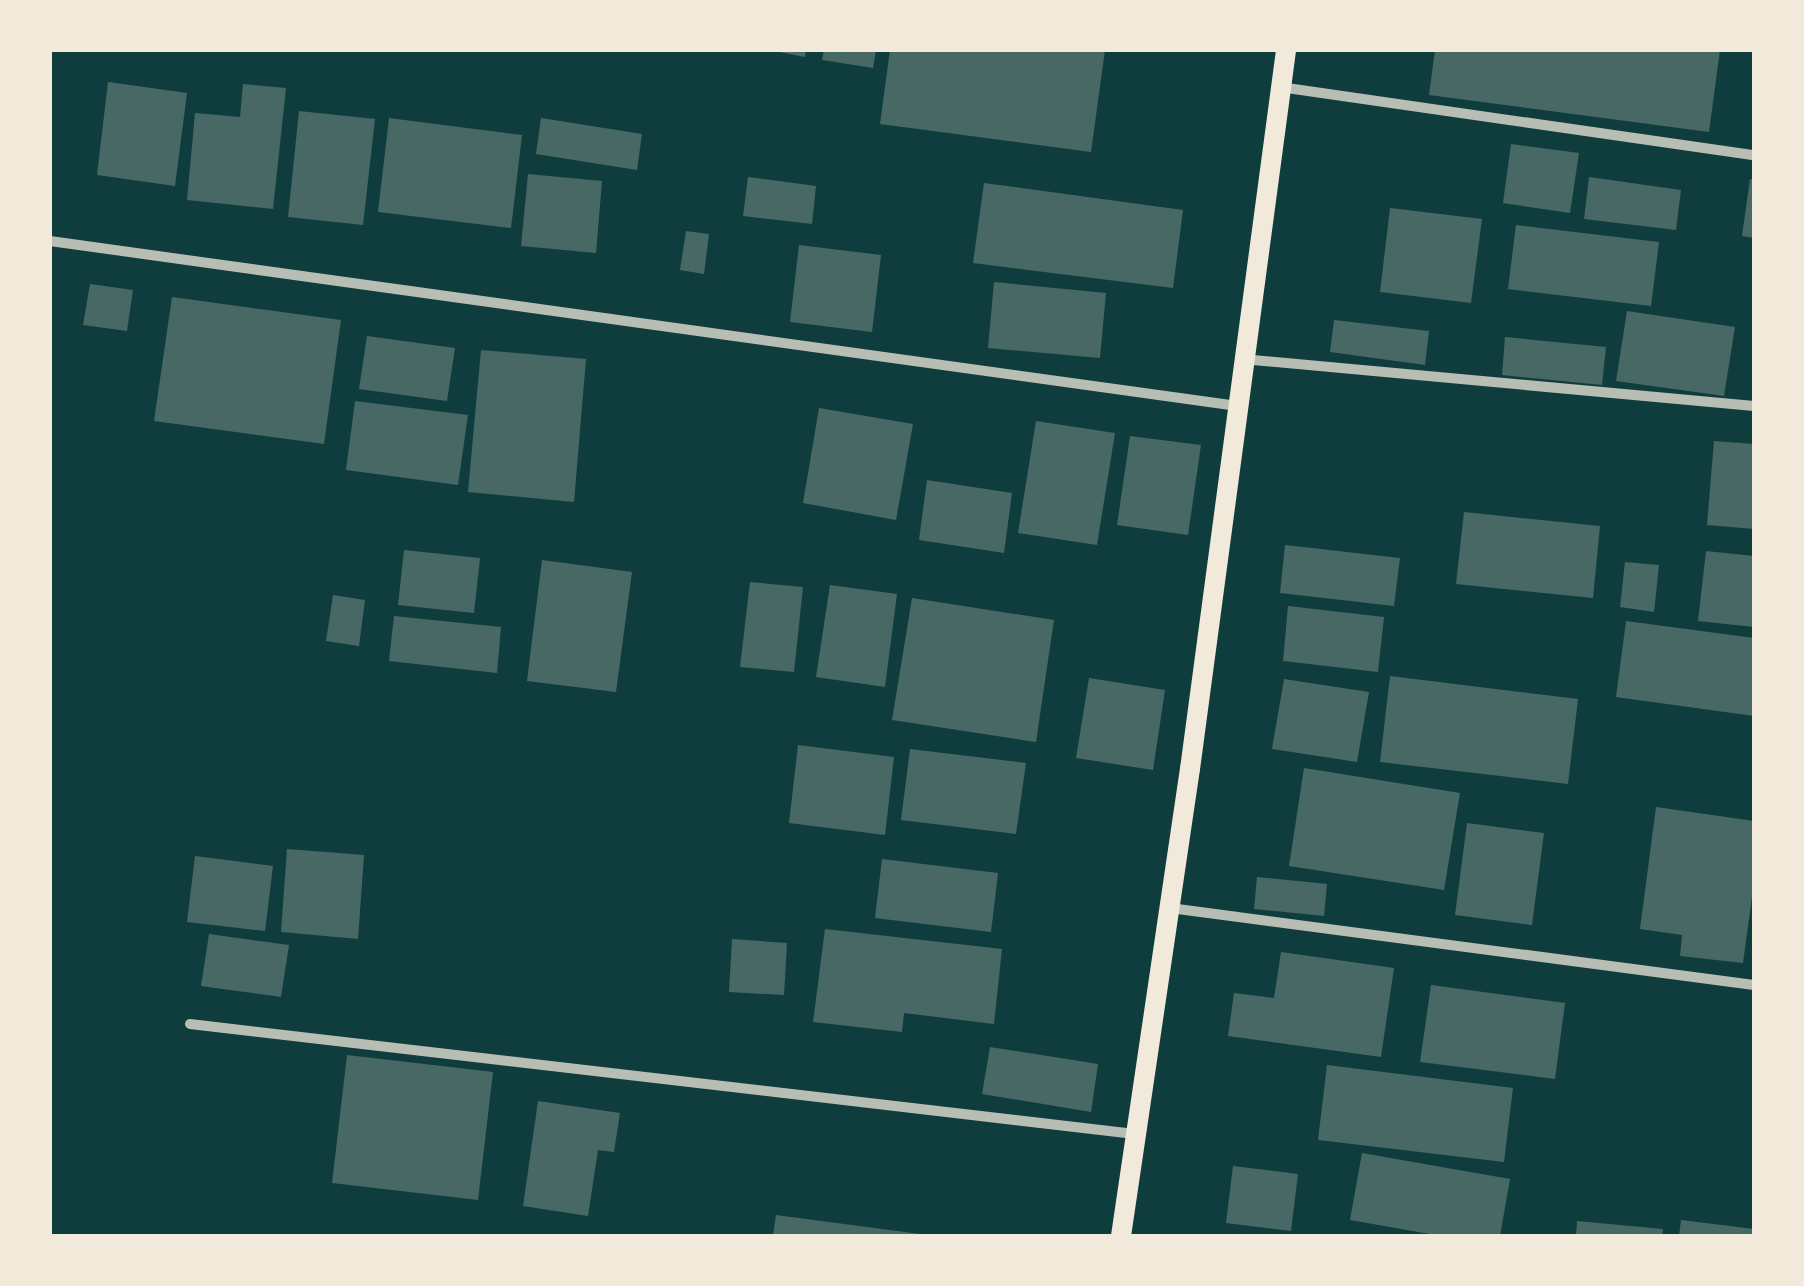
<!DOCTYPE html>
<style>
body{margin:0}
#map{position:relative;width:1804px;height:1286px;overflow:hidden;background:#0f3d3e;font-family:"IBM Plex Sans",sans-serif}
div>[style]{position:absolute}
[style*='--x']{left:calc(var(--x)*1px);top:calc(var(--y)*1px);width:calc(var(--w)*1px);rotate:calc(var(--a)*1deg)}
.building>*{inset:0;background:#486865}
.minor>*{height:10px;margin:-5px;padding:0 5px;transform-origin:5px;border-radius:5px;background:#b8beb3}
.secondary>*{height:20px;margin:-10px;padding:0 10px;transform-origin:10px;border-radius:10px;background:#f1e9da}
span{translate:-50% -50%;white-space:nowrap;text-align:center;line-height:1.15;-webkit-text-stroke:8px #f1e9da;paint-order:stroke}
.frame{position:absolute;inset:0;border:52px solid #f1e9da;pointer-events:none}
</style>
<div id="map">
<div class="building">
<div style="clip-path:polygon(769px 50px,806px 50px,805px 57px)"></div>
<div style="clip-path:polygon(824px 50px,876px 50px,873px 68px,822px 60px)"></div>
<div style="clip-path:polygon(890px 50px,1105px 50px,1091px 152px,880px 124px)"></div>
<div style="clip-path:polygon(1435px 50px,1720px 50px,1709px 132px,1429px 95px)"></div>
<div style="clip-path:polygon(108px 82px,187px 93px,175px 186px,97px 175px)"></div>
<div style="clip-path:polygon(243px 84px,286px 88px,273px 209px,187px 200px,195px 113px,240px 117px)"></div>
<div style="clip-path:polygon(299px 111px,375px 119px,363px 225px,288px 217px)"></div>
<div style="clip-path:polygon(389px 118px,522px 135px,511px 228px,378px 212px)"></div>
<div style="clip-path:polygon(541px 118px,642px 134px,637px 170px,536px 154px)"></div>
<div style="clip-path:polygon(1511px 144px,1579px 153px,1570px 213px,1503px 203px)"></div>
<div style="clip-path:polygon(528px 174px,602px 181px,596px 253px,521px 246px)"></div>
<div style="clip-path:polygon(748px 177px,816px 186px,812px 224px,743px 216px)"></div>
<div style="clip-path:polygon(1589px 177px,1681px 190px,1676px 230px,1584px 219px)"></div>
<div style="clip-path:polygon(1750px 179px,1754px 180px,1754px 238px,1742px 236px)"></div>
<div style="clip-path:polygon(984px 183px,1183px 210px,1173px 288px,973px 263px)"></div>
<div style="clip-path:polygon(1390px 208px,1482px 219px,1471px 303px,1380px 292px)"></div>
<div style="clip-path:polygon(1516px 225px,1659px 242px,1651px 306px,1508px 289px)"></div>
<div style="clip-path:polygon(686px 231px,709px 234px,704px 274px,680px 270px)"></div>
<div style="clip-path:polygon(799px 245px,881px 255px,872px 332px,790px 322px)"></div>
<div style="clip-path:polygon(994px 282px,1106px 293px,1100px 358px,988px 348px)"></div>
<div style="clip-path:polygon(90px 284px,133px 290px,127px 331px,83px 325px)"></div>
<div style="clip-path:polygon(172px 297px,341px 320px,324px 444px,154px 421px)"></div>
<div style="clip-path:polygon(1627px 311px,1735px 327px,1724px 396px,1616px 381px)"></div>
<div style="clip-path:polygon(1334px 320px,1429px 331px,1425px 365px,1330px 352px)"></div>
<div style="clip-path:polygon(367px 336px,455px 348px,447px 401px,359px 389px)"></div>
<div style="clip-path:polygon(1505px 337px,1606px 347px,1602px 385px,1502px 375px)"></div>
<div style="clip-path:polygon(481px 350px,586px 359px,574px 502px,468px 492px)"></div>
<div style="clip-path:polygon(355px 401px,468px 415px,458px 485px,346px 470px)"></div>
<div style="clip-path:polygon(819px 408px,913px 424px,896px 520px,803px 503px)"></div>
<div style="clip-path:polygon(1036px 421px,1115px 433px,1097px 545px,1018px 533px)"></div>
<div style="clip-path:polygon(1130px 436px,1201px 445px,1188px 535px,1117px 525px)"></div>
<div style="clip-path:polygon(1714px 441px,1754px 444px,1754px 529px,1707px 525px)"></div>
<div style="clip-path:polygon(927px 480px,1012px 493px,1004px 553px,919px 540px)"></div>
<div style="clip-path:polygon(1464px 512px,1600px 526px,1593px 598px,1456px 584px)"></div>
<div style="clip-path:polygon(1285px 545px,1400px 558px,1394px 606px,1280px 593px)"></div>
<div style="clip-path:polygon(404px 550px,480px 558px,474px 613px,398px 605px)"></div>
<div style="clip-path:polygon(1706px 551px,1754px 556px,1754px 627px,1698px 621px)"></div>
<div style="clip-path:polygon(542px 560px,632px 572px,616px 692px,527px 681px)"></div>
<div style="clip-path:polygon(1625px 562px,1659px 565px,1654px 612px,1620px 607px)"></div>
<div style="clip-path:polygon(750px 582px,803px 587px,794px 672px,740px 667px)"></div>
<div style="clip-path:polygon(830px 585px,897px 594px,885px 687px,816px 677px)"></div>
<div style="clip-path:polygon(333px 595px,365px 600px,359px 646px,326px 641px)"></div>
<div style="clip-path:polygon(912px 598px,1054px 620px,1036px 742px,892px 720px)"></div>
<div style="clip-path:polygon(1288px 606px,1384px 617px,1378px 672px,1283px 661px)"></div>
<div style="clip-path:polygon(394px 616px,501px 627px,497px 673px,389px 661px)"></div>
<div style="clip-path:polygon(1626px 621px,1754px 638px,1754px 716px,1616px 697px)"></div>
<div style="clip-path:polygon(1390px 676px,1578px 699px,1568px 784px,1380px 762px)"></div>
<div style="clip-path:polygon(1089px 678px,1165px 690px,1153px 770px,1076px 758px)"></div>
<div style="clip-path:polygon(1284px 679px,1369px 692px,1357px 762px,1272px 749px)"></div>
<div style="clip-path:polygon(798px 745px,894px 757px,885px 835px,789px 823px)"></div>
<div style="clip-path:polygon(910px 749px,1026px 763px,1016px 834px,901px 820px)"></div>
<div style="clip-path:polygon(1304px 768px,1460px 793px,1444px 890px,1289px 866px)"></div>
<div style="clip-path:polygon(1656px 807px,1754px 821px,1754px 882px,1743px 963px,1680px 956px,1682px 935px,1640px 929px)"></div>
<div style="clip-path:polygon(1467px 823px,1544px 833px,1532px 925px,1455px 915px)"></div>
<div style="clip-path:polygon(287px 849px,364px 855px,358px 939px,281px 932px)"></div>
<div style="clip-path:polygon(195px 856px,273px 866px,265px 931px,187px 922px)"></div>
<div style="clip-path:polygon(882px 859px,998px 873px,991px 932px,875px 918px)"></div>
<div style="clip-path:polygon(1257px 877px,1327px 884px,1324px 916px,1254px 909px)"></div>
<div style="clip-path:polygon(825px 929px,1002px 949px,994px 1024px,904px 1013px,902px 1032px,813px 1022px)"></div>
<div style="clip-path:polygon(209px 934px,289px 945px,281px 997px,201px 986px)"></div>
<div style="clip-path:polygon(732px 939px,787px 943px,784px 995px,729px 992px)"></div>
<div style="clip-path:polygon(1281px 952px,1394px 968px,1381px 1057px,1228px 1036px,1234px 993px,1274px 998px)"></div>
<div style="clip-path:polygon(1431px 985px,1565px 1003px,1555px 1079px,1420px 1062px)"></div>
<div style="clip-path:polygon(990px 1047px,1098px 1064px,1091px 1112px,982px 1094px)"></div>
<div style="clip-path:polygon(347px 1055px,493px 1072px,478px 1200px,332px 1183px)"></div>
<div style="clip-path:polygon(1327px 1065px,1513px 1088px,1504px 1162px,1318px 1140px)"></div>
<div style="clip-path:polygon(538px 1101px,620px 1113px,614px 1152px,598px 1150px,588px 1216px,523px 1206px)"></div>
<div style="clip-path:polygon(1362px 1153px,1510px 1179px,1500px 1236px,1441px 1236px,1350px 1220px)"></div>
<div style="clip-path:polygon(1233px 1166px,1298px 1174px,1291px 1231px,1226px 1223px)"></div>
<div style="clip-path:polygon(776px 1215px,920px 1234px,920px 1236px,773px 1236px)"></div>
<div style="clip-path:polygon(1681px 1220px,1754px 1229px,1754px 1236px,1679px 1236px)"></div>
<div style="clip-path:polygon(1577px 1221px,1663px 1229px,1662px 1236px,1576px 1236px)"></div>
</div>
<div class="minor">
<div style="--x:1280;--y:87;--w:479;--a:8.2"></div>
<div style="--x:50;--y:241;--w:1199;--a:7.91"></div>
<div style="--x:1242;--y:359;--w:514;--a:5.24"></div>
<div style="--x:1170;--y:908;--w:589;--a:7.51"></div>
<div style="--x:190;--y:1024;--w:951;--a:6.64"></div>
</div>
<div class="secondary">
<div style="--x:1121;--y:1236;--w:472;--a:-81.6"></div>
<div style="--x:1190;--y:769;--w:725;--a:-82.39"></div>
</div>
<div class="frame"></div>
</div>
